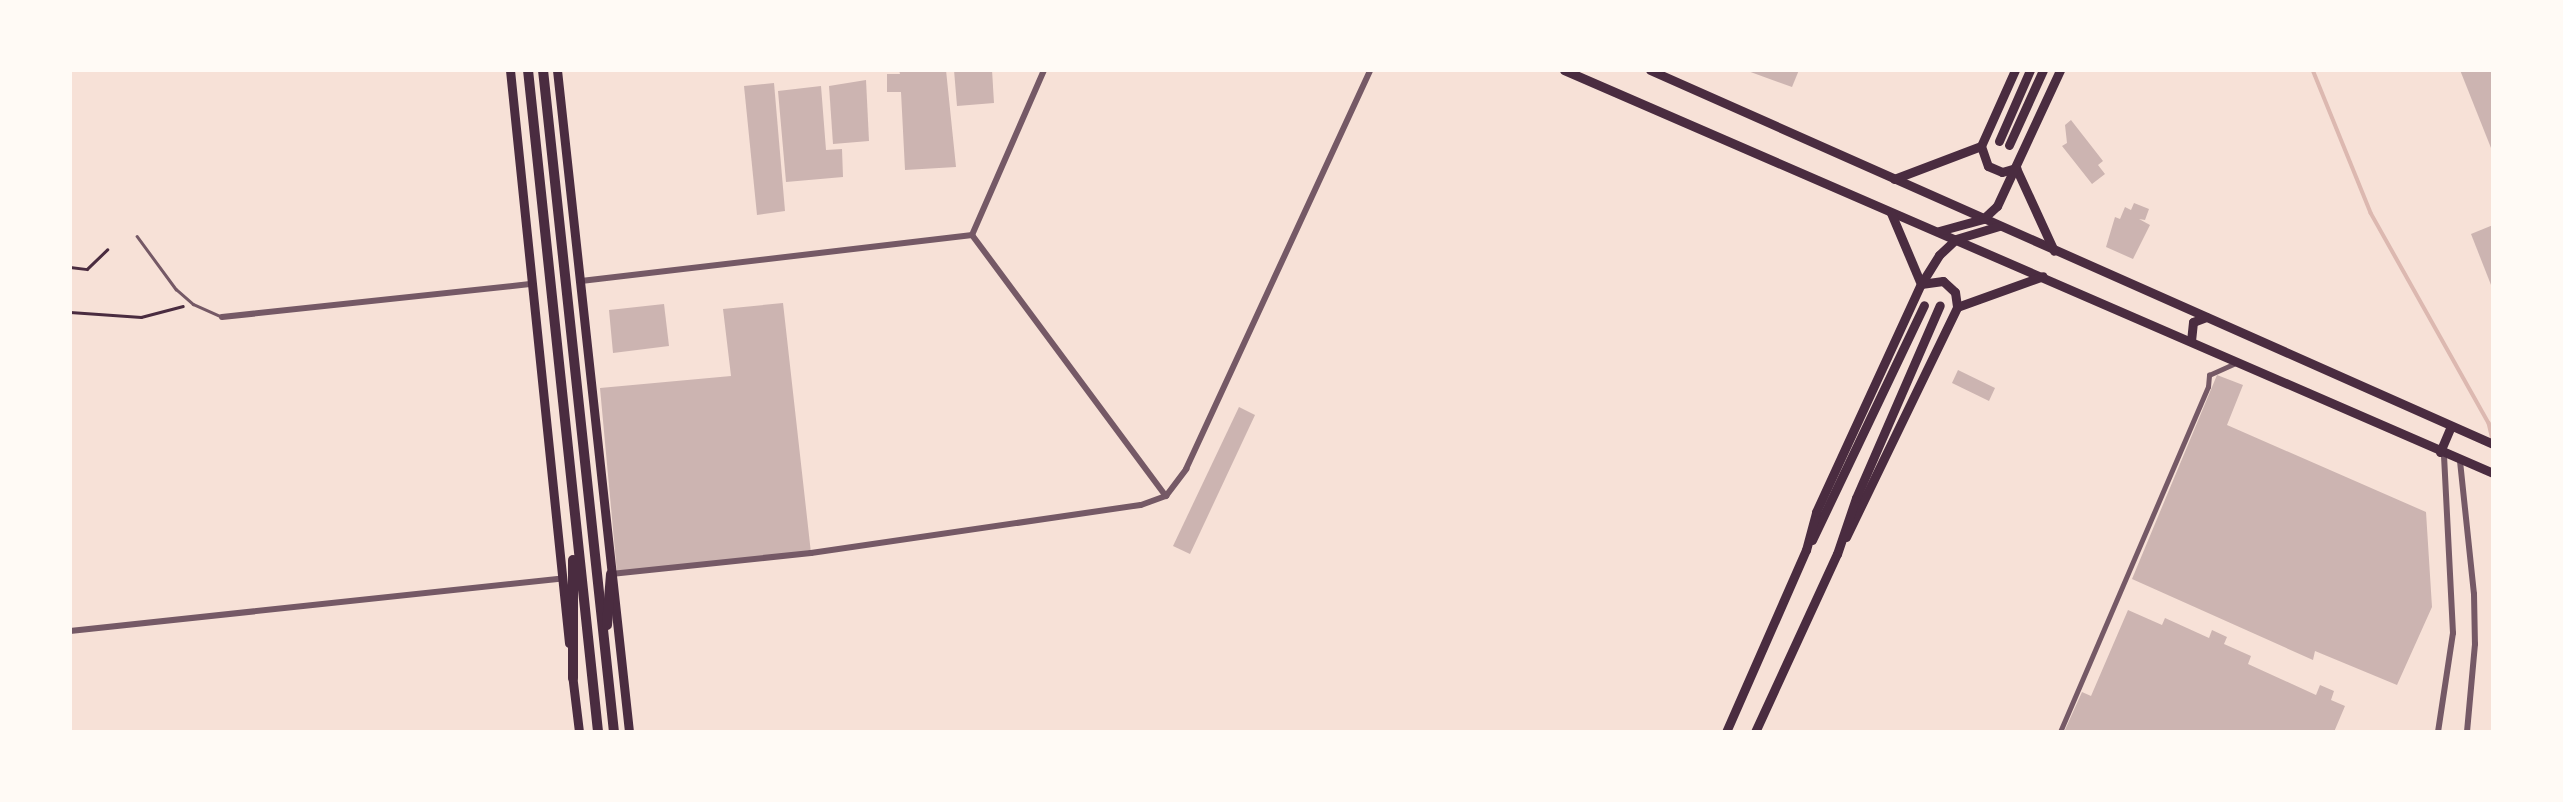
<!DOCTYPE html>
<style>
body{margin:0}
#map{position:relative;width:2563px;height:802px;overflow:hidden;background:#f7e1d7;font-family:"Work Sans",sans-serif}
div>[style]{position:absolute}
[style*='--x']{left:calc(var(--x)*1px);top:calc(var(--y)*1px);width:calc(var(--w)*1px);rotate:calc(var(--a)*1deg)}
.stream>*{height:3.5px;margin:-1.75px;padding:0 1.75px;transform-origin:1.75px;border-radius:1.75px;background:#dcb8b0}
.building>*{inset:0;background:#ccb4b1}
.path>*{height:2.5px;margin:-1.25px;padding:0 1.25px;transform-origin:1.25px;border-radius:1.25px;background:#4a2c40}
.service>*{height:2.5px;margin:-1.25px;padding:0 1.25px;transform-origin:1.25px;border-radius:1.25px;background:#755966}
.pedestrian>*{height:4.5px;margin:-2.25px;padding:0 2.25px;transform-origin:2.25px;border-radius:2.25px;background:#755966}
.minor>*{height:6px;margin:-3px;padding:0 3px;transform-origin:3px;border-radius:3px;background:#755966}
.secondary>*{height:9px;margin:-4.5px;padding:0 4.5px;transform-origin:4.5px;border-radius:4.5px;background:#4a2c40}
.motorway>*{height:10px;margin:-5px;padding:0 5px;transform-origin:5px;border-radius:5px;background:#4a2c40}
span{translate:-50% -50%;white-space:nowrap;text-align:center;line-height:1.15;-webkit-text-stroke:5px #fffaf5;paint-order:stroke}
.frame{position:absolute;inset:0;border:72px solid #fffaf5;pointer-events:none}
</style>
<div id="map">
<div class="stream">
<div style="--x:2313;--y:70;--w:154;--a:67.9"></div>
<div style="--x:2371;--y:213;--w:241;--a:60.7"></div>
<div style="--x:2489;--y:423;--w:18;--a:77"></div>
</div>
<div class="building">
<div style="clip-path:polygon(899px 70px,946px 70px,956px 167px,905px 170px,901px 92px,887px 92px,887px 74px,900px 74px)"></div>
<div style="clip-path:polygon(954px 70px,992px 70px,994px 103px,957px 106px)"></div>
<div style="clip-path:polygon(1745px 70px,1799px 70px,1792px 87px)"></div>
<div style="clip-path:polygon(2460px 70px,2493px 70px,2493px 153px)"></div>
<div style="clip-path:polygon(866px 80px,869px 141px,833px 144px,829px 86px)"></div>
<div style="clip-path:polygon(774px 83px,785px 211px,757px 215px,744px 86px)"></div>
<div style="clip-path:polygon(821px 86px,826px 150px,842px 149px,843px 177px,786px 182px,778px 91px)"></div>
<div style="clip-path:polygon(2071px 120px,2103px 161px,2098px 165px,2105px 174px,2092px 184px,2062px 146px,2067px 143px,2065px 125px)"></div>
<div style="clip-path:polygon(2134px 203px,2149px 209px,2145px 220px,2139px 219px,2150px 225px,2133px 259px,2106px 247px,2115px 217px,2120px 219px,2125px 207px,2131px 210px)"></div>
<div style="clip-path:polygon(2493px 225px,2493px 290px,2471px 234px)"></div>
<div style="clip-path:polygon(783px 303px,811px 553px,617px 573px,600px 388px,731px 376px,723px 309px)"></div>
<div style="clip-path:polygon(664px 304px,669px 346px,613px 353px,609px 310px)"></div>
<div style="clip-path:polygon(1958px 370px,1995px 388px,1989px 401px,1952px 383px)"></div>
<div style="clip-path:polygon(2217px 375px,2243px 385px,2227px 425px,2426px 512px,2432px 607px,2397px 685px,2315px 651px,2313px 660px,2132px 579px)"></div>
<div style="clip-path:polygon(1239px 407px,1255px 415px,1190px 554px,1173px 546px)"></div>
<div style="clip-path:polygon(2128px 610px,2162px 625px,2165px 618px,2209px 638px,2212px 630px,2227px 637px,2224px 644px,2251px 656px,2248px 664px,2316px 695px,2320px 685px,2334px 691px,2331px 700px,2345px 706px,2334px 732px,2064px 732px,2082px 692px,2091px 696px)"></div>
</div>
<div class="path">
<div style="--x:70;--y:267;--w:17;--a:7"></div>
<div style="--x:87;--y:269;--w:28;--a:-44"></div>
<div style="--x:70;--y:312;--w:71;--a:4"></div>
<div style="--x:141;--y:317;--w:43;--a:-14.7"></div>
</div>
<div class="service">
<div style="--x:137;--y:236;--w:66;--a:53.7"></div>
<div style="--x:176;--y:289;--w:23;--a:41"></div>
<div style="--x:193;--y:304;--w:32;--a:24"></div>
</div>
<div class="pedestrian">
<div style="--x:2060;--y:732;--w:375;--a:-66.8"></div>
<div style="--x:2208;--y:387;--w:12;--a:-85"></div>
<div style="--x:2209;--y:375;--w:30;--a:-24"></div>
</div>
<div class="minor">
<div style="--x:972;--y:235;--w:325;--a:53.4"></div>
<div style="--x:581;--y:281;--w:394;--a:-6.7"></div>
<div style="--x:972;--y:235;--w:180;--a:-66.4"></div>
<div style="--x:222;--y:317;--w:312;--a:-6.1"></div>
<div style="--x:2460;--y:461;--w:134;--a:84"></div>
<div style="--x:2474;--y:594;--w:50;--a:88.9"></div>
<div style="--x:2475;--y:644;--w:88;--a:95.2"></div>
<div style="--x:611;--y:574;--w:201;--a:-6"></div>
<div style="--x:811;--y:553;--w:333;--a:-8.3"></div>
<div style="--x:1141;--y:505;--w:27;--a:-20"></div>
<div style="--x:1166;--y:496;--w:34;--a:-53"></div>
<div style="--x:1186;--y:469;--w:439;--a:-65.2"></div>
<div style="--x:70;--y:631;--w:495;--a:-6.1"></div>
<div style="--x:2438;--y:732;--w:100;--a:-81.4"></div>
<div style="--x:2453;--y:633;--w:179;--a:-92.9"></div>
</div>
<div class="secondary">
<div style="--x:510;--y:70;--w:576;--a:84.12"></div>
<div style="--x:557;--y:70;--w:666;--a:83.79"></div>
<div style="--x:1564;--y:70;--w:1013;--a:23.45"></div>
<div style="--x:1650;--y:70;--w:922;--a:23.92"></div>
<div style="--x:2015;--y:70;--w:83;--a:114.1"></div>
<div style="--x:1981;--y:146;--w:21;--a:71"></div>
<div style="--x:1988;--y:166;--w:15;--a:23"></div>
<div style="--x:2002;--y:172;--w:15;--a:-16"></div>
<div style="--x:1999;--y:141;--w:77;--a:-66.4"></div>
<div style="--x:2009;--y:145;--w:82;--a:-65.6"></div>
<div style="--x:2016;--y:168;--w:91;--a:65.4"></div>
<div style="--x:1894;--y:179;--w:93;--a:-20.8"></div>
<div style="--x:1891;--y:213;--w:77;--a:67.1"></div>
<div style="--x:1939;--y:231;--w:46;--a:-15.3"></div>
<div style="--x:1983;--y:219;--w:19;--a:-43"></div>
<div style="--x:1997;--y:206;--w:150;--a:-65.1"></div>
<div style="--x:1921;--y:284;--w:22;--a:-8"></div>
<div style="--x:1943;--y:281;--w:16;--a:43"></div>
<div style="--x:1955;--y:292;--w:15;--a:82"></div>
<div style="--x:2191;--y:341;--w:19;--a:-84"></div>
<div style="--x:2193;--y:322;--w:14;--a:-21"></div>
<div style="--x:2440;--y:452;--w:28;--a:-67"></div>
<div style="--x:1846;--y:537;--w:255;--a:-64.2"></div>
<div style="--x:1957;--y:307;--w:91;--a:-19.8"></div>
<div style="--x:1812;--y:540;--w:260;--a:-64.5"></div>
<div style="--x:572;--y:674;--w:58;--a:83.1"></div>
<div style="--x:1726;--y:732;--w:199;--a:-66.3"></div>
<div style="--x:1806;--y:550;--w:39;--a:-75"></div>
<div style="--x:1816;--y:512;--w:251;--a:-65.3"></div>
<div style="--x:1921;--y:284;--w:34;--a:-58"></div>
<div style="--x:1939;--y:255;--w:23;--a:-43"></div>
<div style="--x:1956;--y:239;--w:45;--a:-16.8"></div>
<div style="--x:1755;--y:732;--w:196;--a:-65.3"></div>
<div style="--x:1837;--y:554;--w:59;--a:-71.3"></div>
<div style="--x:1856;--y:498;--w:210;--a:-66.5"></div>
</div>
<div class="motorway">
<div style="--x:528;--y:70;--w:666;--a:83.96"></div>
<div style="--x:543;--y:70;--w:666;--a:83.88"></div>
<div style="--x:607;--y:625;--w:51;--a:-85.5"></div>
<div style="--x:573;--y:678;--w:118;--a:-90"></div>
</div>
<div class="frame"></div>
</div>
